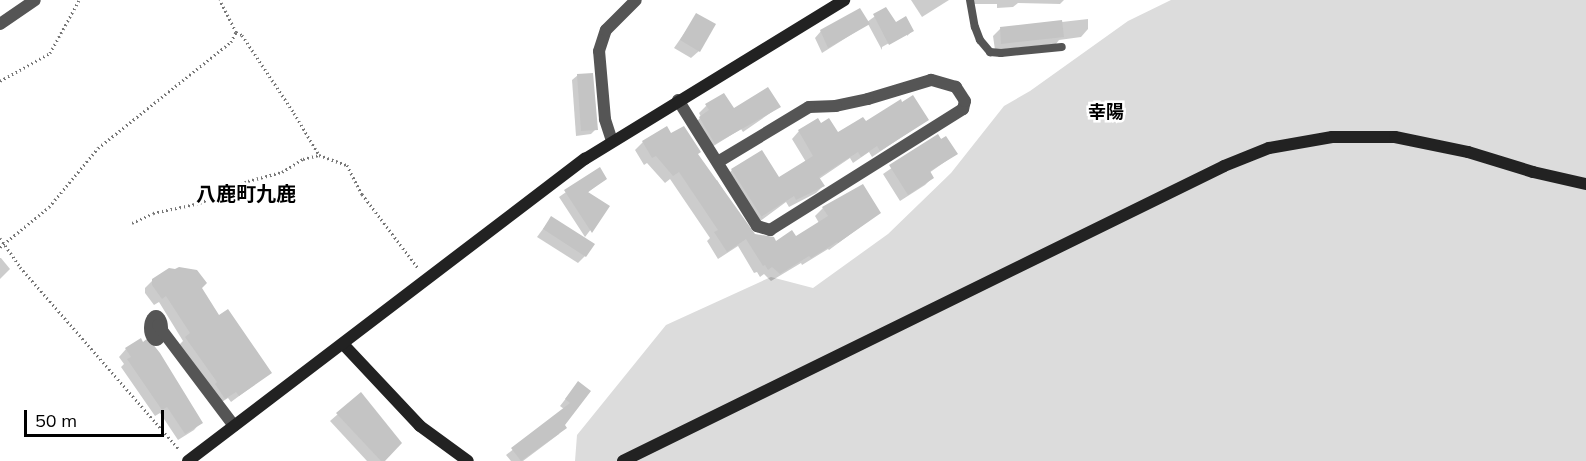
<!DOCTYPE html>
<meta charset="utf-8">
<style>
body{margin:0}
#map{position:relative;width:1586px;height:461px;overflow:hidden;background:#fff;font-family:Mulish,"Noto Sans JP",sans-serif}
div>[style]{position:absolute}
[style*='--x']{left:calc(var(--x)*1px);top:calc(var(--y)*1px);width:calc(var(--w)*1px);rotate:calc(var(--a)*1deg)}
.green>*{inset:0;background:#dcdcdc}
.shadow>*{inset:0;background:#0003}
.building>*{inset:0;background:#c4c4c4}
.path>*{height:3px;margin-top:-1.5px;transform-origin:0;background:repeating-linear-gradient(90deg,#777 0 1.5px,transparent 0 4.5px)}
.lane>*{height:8px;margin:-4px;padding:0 4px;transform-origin:4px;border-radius:4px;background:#555}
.street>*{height:12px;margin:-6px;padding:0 6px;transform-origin:6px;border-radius:6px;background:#555}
.street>.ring{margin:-6px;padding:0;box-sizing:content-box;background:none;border:12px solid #555;border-radius:50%}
.secondary>*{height:12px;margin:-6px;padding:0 6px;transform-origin:6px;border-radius:6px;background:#222}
span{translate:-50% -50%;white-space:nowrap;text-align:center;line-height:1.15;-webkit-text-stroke:5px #fff;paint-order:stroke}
.neighbourhood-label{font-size:18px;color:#000;font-weight:700}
.quarter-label{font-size:20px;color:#000;font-weight:700}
.scale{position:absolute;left:24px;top:410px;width:140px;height:27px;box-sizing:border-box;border:3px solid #000;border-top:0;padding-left:8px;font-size:18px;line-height:21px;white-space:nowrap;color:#000;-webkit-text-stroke:4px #fff;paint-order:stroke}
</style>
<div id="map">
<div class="green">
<div style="clip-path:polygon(1171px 0,1586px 0,1586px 461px,575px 461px,577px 435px,666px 325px,771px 277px,813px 288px,888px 234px,951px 173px,1004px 106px,1030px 91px,1128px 21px)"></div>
</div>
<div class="shadow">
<div style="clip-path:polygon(911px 0,949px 0,922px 17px)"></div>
<div style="clip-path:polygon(973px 0,1064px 0,1060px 4px,1018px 3px,1013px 7px,997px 8px,997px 4px,973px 4px)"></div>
<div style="clip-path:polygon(885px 9px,895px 24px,912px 31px,907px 36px,907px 33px,882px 47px,882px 50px,868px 24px,822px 53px,815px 38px,821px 31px,867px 22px)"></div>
<div style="clip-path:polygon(697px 15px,699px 51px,691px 58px,674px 48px)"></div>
<div style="clip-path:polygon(1088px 19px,1088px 29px,1081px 37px,1059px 40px,1056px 44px,995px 50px,993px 36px,1000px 29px)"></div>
<div style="clip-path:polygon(578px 75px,596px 129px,591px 134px,576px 136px,572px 80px)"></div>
<div style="clip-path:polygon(706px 106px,733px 110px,779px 107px,743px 132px,741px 129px,707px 150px,692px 126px,701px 117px,699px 113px)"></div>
<div style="clip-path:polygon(927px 120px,872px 157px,869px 152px,853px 163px,850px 158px,819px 179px,823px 186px,816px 193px,789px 207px,786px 202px,755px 225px,725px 177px,732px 170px,778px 179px,806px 162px,792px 139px,799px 131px,820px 125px,837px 135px,865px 123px)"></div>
<div style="clip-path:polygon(670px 135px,696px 155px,714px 182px,717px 180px,749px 232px,776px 243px,795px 238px,819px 223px,815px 216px,823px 208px,879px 213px,829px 250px,828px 249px,802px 265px,801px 263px,771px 281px,764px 274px,760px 277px,757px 272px,754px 273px,738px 246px,718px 259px,707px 241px,710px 238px,670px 179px,665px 183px,647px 163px,644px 165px,635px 150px,643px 142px)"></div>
<div style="clip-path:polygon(938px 136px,956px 154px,929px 173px,932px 178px,925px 185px,900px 201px,883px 174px)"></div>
<div style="clip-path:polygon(599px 169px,605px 179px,587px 193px,608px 207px,585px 237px,559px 197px)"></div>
<div style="clip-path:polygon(551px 218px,585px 256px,578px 263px,537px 237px)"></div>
<div style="clip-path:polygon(1px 258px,10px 269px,0 279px,0 258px)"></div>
<div style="clip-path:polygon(153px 280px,200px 288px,218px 317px,270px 373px,231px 402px,228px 398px,217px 405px,179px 345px,183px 341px,159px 302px,154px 305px,145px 293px,145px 288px)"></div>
<div style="clip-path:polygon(126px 349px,201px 422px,194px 430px,178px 440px,160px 413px,155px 416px,121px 367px,124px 364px,119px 357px)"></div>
<div style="clip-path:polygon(578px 383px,559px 434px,523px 461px,511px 461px,506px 455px,564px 409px,560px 406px)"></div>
<div style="clip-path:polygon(361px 394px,383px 461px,367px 461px,330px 421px)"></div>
</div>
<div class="building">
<div style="clip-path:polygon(886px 7px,896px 22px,906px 16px,914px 31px,889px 45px,873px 14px)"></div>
<div style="clip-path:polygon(860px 8px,870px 24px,828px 48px,820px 30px)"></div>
<div style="clip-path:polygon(696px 13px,716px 24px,700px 52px,680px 40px)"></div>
<div style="clip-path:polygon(1062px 20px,1064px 37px,1001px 44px,1000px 27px)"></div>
<div style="clip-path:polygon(593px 73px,598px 130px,581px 131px,577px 74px)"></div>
<div style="clip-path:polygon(768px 87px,781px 107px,715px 144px,699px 117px,709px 110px,705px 104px,724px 93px,734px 108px)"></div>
<div style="clip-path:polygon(913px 95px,929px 120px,880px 151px,877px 146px,861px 157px,858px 152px,819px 177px,825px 186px,796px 200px,794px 196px,761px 217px,763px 219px,731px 169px,762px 150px,779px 177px,813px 156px,798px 130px,818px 118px,821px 123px,829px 118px,838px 132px,863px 117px,866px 121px,901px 99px,902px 102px)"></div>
<div style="clip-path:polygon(667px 126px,671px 133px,684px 126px,701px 152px,698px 154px,755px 234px,774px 237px,776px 241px,792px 230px,796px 236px,828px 216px,822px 207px,863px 184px,881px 213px,838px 243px,837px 242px,811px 258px,809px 256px,780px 274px,772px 267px,768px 270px,765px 265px,763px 266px,746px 239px,727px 252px,714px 232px,718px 230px,679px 172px,673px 176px,656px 156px,652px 158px,642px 141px)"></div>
<div style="clip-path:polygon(938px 134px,941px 139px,946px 136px,958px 154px,930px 171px,934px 178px,908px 195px,889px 165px)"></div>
<div style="clip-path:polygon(600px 167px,607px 179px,588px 192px,610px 206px,592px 233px,564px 190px)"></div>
<div style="clip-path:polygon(551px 216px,595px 244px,586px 257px,543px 229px)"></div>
<div style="clip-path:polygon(179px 267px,197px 270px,207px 283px,202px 288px,219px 315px,228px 309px,272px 373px,239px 396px,236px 392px,225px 399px,215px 384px,217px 382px,185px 337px,190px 333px,166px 296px,162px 299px,152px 285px,152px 279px,169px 268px,175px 269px)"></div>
<div style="clip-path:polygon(141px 338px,143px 342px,148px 338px,160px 353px,203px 423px,185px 434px,167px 407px,162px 410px,127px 359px,131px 357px,125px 348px)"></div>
<div style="clip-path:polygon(578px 381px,591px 391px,565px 425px,567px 428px,521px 461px,511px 448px,570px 403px,565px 399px)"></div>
<div style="clip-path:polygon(361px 392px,402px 443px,385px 461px,381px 461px,336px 413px)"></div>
</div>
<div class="path">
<div style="--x:236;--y:32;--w:7;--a:27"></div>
<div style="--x:242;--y:35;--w:94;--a:56.3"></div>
<div style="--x:294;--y:113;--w:49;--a:59.2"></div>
<div style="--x:0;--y:81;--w:57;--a:-29.2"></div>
<div style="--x:50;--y:53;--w:60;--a:-61.3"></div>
<div style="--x:132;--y:223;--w:23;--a:-25"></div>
<div style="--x:153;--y:213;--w:48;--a:-12"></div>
<div style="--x:200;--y:203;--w:53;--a:-24.6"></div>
<div style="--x:248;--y:181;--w:35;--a:-15"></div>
<div style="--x:282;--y:172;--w:25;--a:-32"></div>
<div style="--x:303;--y:159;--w:16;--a:-14"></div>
<div style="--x:319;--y:155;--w:30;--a:20"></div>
<div style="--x:347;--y:165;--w:33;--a:63"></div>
<div style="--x:362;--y:194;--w:93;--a:52.9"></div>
<div style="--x:0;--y:238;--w:35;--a:55"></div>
<div style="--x:20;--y:267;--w:242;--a:48.9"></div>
<div style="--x:0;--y:247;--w:63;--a:-39.2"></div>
<div style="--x:49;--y:207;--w:77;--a:-50.3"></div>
<div style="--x:98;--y:148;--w:170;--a:-38.6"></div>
<div style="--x:231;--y:42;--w:11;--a:-63"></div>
<div style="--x:236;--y:32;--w:36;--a:-117"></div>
</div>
<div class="lane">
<div style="--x:970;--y:0;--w:27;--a:80"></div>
<div style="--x:975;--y:27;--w:14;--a:69"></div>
<div style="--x:980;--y:40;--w:16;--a:50"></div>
<div style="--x:990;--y:52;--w:11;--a:5"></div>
<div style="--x:1001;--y:53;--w:61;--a:-5.6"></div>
</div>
<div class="street">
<div style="--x:0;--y:24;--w:42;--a:-34.4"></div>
<div style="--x:678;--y:100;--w:149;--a:57.9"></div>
<div style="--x:757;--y:226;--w:14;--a:17"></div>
<div style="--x:770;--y:230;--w:228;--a:-32.1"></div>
<div style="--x:963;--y:109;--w:8;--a:-76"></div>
<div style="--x:965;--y:101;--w:17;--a:-123"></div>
<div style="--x:956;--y:87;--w:26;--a:-164"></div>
<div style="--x:931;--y:80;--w:66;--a:163.2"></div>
<div style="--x:868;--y:99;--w:33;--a:168"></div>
<div style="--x:836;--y:106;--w:27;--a:178"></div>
<div style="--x:809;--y:107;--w:106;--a:148.9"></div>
<div style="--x:612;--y:141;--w:23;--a:-108"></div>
<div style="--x:605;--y:119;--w:68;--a:-95"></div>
<div style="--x:599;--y:51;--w:22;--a:-72"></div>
<div style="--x:606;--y:30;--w:42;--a:-45"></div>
<div class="ring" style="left:150px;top:316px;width:-2px;height:-2px"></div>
<div style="--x:158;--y:325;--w:126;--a:53"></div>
</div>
<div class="secondary">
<div style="--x:343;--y:344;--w:112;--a:46.8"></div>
<div style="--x:420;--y:426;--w:59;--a:36.1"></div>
<div style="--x:188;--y:461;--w:499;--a:-37.3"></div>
<div style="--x:585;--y:159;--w:304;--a:-31.5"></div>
<div style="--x:623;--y:461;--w:669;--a:-26.14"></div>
<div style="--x:1224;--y:166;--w:48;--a:-21.8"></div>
<div style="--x:1269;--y:148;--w:64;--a:-9.9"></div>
<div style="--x:1332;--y:137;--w:63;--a:0"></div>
<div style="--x:1395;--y:137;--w:75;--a:11.6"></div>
<div style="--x:1468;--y:152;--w:68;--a:17.1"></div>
<div style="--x:1533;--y:172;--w:54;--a:12.8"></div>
</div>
<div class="neighbourhood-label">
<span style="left:1106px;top:112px">幸陽</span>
</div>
<div class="quarter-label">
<span style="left:246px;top:193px">八鹿町九鹿</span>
</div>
<div class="scale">50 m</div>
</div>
